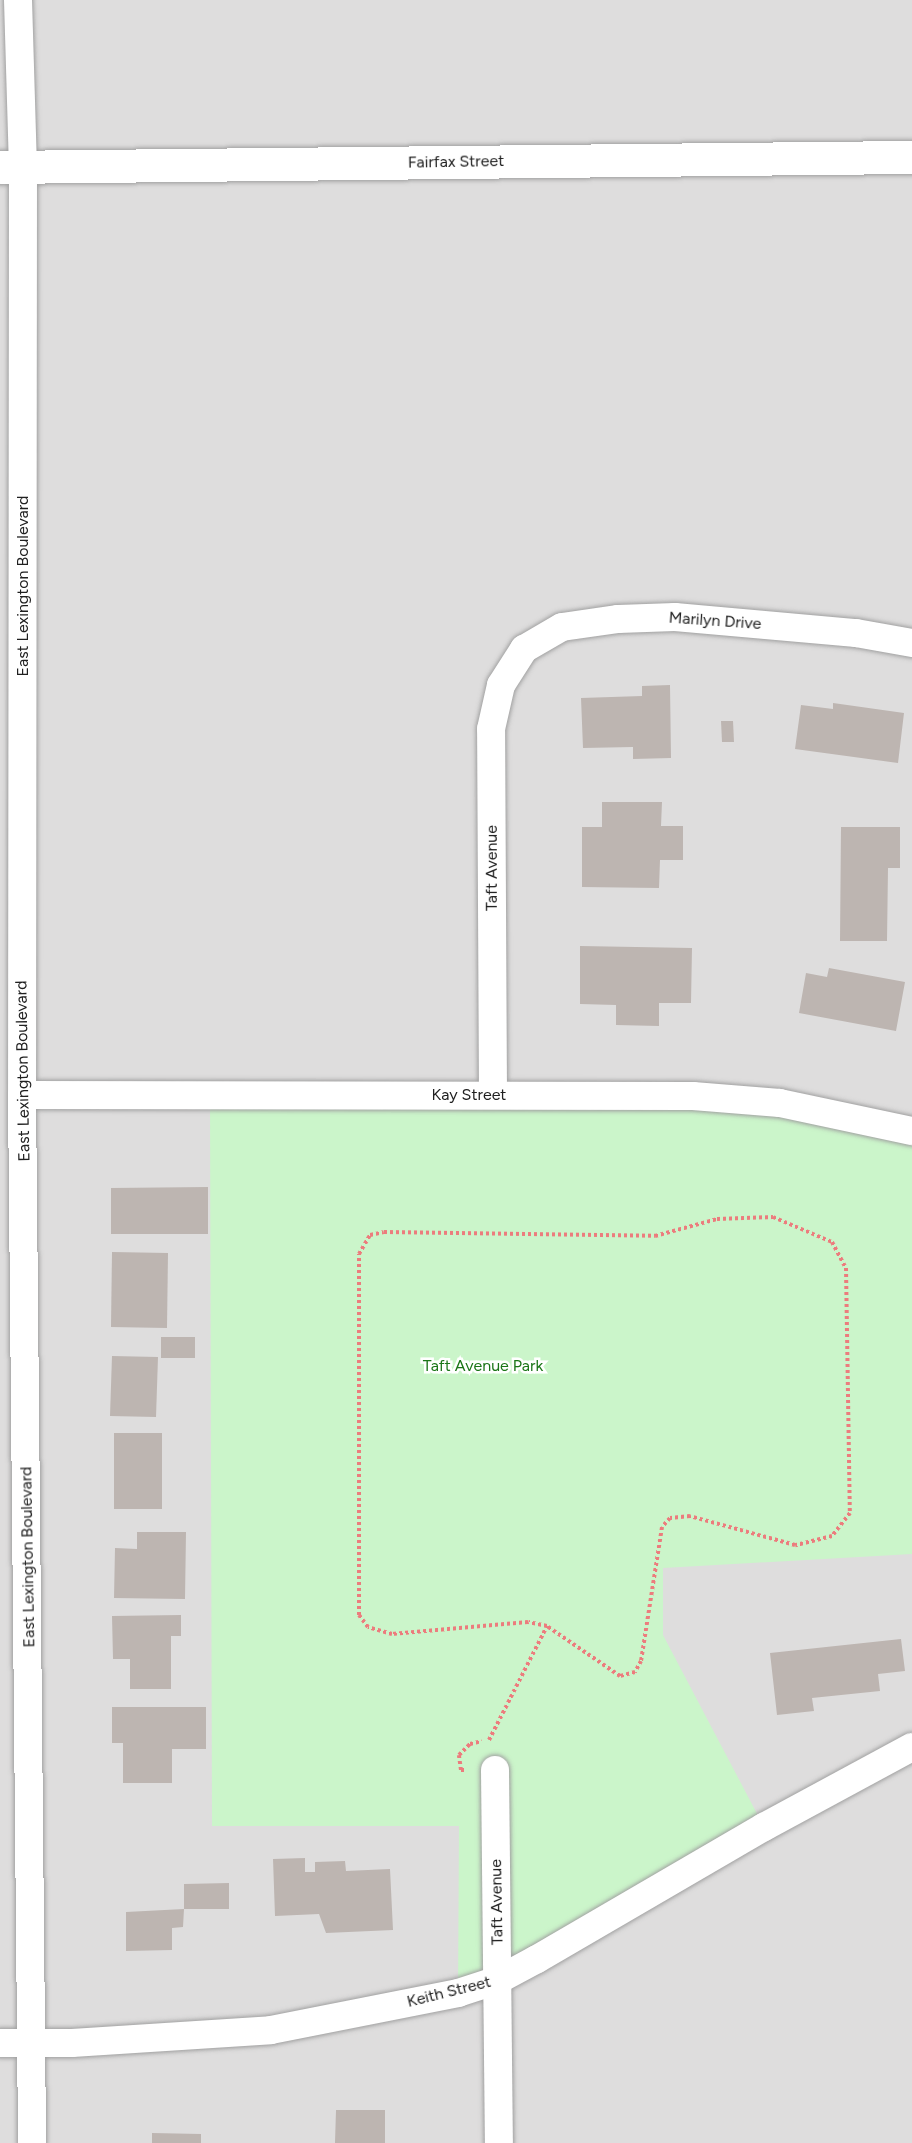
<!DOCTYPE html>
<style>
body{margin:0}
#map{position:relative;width:912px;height:2143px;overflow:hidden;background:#f0ece8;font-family:Figtree,sans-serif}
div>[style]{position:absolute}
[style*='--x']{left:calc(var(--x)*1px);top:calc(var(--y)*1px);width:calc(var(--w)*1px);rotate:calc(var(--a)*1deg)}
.residential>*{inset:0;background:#dedddd}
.park>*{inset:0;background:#cbf5ca}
.building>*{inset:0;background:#bdb5b1}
.path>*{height:4px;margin-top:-2px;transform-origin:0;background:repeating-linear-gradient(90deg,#ec7c7d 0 3px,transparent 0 6px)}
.roads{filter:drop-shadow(0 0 2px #a1a1a1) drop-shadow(0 0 2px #a1a1a1)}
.minor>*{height:28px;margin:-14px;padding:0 14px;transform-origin:14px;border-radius:14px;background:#fff}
.tertiary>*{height:33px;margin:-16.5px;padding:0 16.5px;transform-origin:16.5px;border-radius:16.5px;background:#fff}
span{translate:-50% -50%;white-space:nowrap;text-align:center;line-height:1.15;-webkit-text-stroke:5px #fff;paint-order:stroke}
.street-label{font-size:16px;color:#202020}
.park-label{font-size:16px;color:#1a7517}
</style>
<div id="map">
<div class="residential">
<div style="clip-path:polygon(0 0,912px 0,912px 2143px,0 2143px)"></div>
</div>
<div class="park">
<div style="clip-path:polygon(210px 1095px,693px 1096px,912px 1131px,912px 1554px,663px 1568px,663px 1635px,764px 1827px,458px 1993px,459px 1826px,212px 1826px)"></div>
</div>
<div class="building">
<div style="clip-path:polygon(670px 685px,671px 758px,633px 759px,633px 747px,583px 748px,581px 698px,642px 696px,642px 686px)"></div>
<div style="clip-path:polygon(833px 703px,904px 713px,898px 763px,795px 749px,801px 705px,833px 709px)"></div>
<div style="clip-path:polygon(721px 721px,733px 721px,734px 742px,722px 742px)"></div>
<div style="clip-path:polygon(602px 802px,662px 802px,661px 826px,683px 826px,683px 860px,660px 860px,659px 888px,582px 887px,582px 827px,602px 827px)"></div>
<div style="clip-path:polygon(841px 827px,900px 827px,900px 868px,888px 868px,887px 941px,840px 941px)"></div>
<div style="clip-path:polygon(580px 946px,692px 948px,691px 1003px,659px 1003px,659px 1026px,616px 1025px,616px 1005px,580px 1004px)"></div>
<div style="clip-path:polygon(829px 968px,905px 982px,896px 1031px,799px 1013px,806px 973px,827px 977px)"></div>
<div style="clip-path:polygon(208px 1187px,208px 1234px,111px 1234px,111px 1188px)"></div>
<div style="clip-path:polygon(112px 1252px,168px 1253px,167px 1328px,111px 1327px)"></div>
<div style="clip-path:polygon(161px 1337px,195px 1337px,195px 1358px,161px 1358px)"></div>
<div style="clip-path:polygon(112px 1356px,158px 1357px,156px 1417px,110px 1416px)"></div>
<div style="clip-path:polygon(114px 1433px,162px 1433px,162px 1509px,114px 1509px)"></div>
<div style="clip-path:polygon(137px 1532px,186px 1532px,185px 1599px,114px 1598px,115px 1548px,137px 1549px)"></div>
<div style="clip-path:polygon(181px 1615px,181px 1636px,171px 1636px,171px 1689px,130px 1689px,130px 1659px,113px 1659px,112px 1616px)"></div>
<div style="clip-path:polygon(901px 1639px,905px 1671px,878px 1674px,880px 1691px,812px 1698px,814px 1711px,777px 1715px,770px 1653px)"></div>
<div style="clip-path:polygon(112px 1707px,206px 1707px,206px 1749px,172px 1749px,172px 1783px,123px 1783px,123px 1743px,112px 1743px)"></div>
<div style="clip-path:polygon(305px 1858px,305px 1872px,315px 1872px,315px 1862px,345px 1861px,346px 1871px,390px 1869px,393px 1930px,326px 1933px,319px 1914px,275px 1916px,273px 1859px)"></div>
<div style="clip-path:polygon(229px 1883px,229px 1909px,184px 1909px,184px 1884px)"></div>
<div style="clip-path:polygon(184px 1909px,183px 1927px,172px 1928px,172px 1950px,126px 1951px,126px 1912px)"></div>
<div style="clip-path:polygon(336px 2110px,385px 2110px,385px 2143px,335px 2143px)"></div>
<div style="clip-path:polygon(152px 2133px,201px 2134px,201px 2143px,152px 2143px)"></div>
</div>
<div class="path">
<div style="--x:773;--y:1217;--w:64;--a:23"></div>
<div style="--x:832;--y:1242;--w:30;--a:62"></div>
<div style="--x:846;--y:1268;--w:245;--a:89.1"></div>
<div style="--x:850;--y:1513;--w:29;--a:128"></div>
<div style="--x:832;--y:1536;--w:38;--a:166"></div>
<div style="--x:795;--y:1545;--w:109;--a:-164.6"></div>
<div style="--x:690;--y:1516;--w:20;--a:174"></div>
<div style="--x:670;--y:1518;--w:12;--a:132"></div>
<div style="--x:662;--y:1527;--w:136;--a:98.9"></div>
<div style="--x:641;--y:1661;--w:13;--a:119"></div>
<div style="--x:635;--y:1672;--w:16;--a:165"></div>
<div style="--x:620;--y:1676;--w:88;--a:-145.6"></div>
<div style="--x:547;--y:1626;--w:19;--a:-168"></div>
<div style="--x:528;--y:1622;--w:137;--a:175"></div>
<div style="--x:392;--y:1634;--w:25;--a:-164"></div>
<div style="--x:368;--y:1627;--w:15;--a:-127"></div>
<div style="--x:359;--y:1615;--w:361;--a:-90"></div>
<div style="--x:359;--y:1254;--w:22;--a:-60"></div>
<div style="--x:370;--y:1235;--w:14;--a:-12"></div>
<div style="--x:384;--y:1232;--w:271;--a:0.8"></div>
<div style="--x:655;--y:1236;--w:64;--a:-15.3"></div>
<div style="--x:717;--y:1219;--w:56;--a:-2"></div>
<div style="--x:489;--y:1740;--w:128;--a:-63"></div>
<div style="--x:464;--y:1770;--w:3;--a:180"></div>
<div style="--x:461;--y:1770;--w:15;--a:-98"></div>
<div style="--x:459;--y:1755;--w:16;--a:-45"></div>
<div style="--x:470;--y:1744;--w:12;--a:-14"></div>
</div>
<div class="roads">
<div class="minor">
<div style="--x:18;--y:0;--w:167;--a:88.3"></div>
<div style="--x:23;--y:167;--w:928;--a:90.06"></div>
<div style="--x:22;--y:1095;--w:1048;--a:89.45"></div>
<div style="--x:22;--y:1095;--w:671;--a:0.09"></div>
<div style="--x:693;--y:1096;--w:87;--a:4.6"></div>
<div style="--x:780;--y:1103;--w:135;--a:12"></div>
<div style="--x:493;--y:1095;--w:366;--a:-90.3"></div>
<div style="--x:491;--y:729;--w:45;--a:-77.2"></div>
<div style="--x:501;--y:685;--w:43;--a:-57.4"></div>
<div style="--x:524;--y:649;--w:44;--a:-30.1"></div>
<div style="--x:562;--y:627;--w:57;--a:-8.1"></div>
<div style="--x:618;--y:619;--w:57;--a:-2"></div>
<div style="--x:675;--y:617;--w:182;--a:5.1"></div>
<div style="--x:856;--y:633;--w:57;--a:10.1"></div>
<div style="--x:495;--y:1770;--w:373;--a:89.4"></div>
<div style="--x:0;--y:2043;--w:72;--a:0"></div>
<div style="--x:72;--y:2043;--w:199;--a:-3.7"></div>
<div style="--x:271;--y:2030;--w:191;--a:-11.2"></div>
<div style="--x:458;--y:1993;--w:42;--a:-18"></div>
<div style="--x:498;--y:1980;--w:44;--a:-28.3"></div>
<div style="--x:537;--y:1959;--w:263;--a:-30.2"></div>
<div style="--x:764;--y:1827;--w:168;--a:-28.4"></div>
</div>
<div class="tertiary">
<div style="--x:0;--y:167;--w:912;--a:-0.63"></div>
</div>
</div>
<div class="street-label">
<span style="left:456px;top:162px;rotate:-1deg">Fairfax Street</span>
<span style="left:23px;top:586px;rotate:-90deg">East Lexington Boulevard</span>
<span style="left:715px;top:621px;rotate:4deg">Marilyn Drive</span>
<span style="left:492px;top:868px;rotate:-90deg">Taft Avenue</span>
<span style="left:23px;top:1071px;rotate:-91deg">East Lexington Boulevard</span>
<span style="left:469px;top:1095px">Kay Street</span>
<span style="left:28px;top:1557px;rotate:-91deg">East Lexington Boulevard</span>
<span style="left:497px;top:1902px;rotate:-91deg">Taft Avenue</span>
<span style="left:449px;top:1992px;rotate:-14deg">Keith Street</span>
</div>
<div class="park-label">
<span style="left:483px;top:1366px">Taft Avenue Park</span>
</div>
</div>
